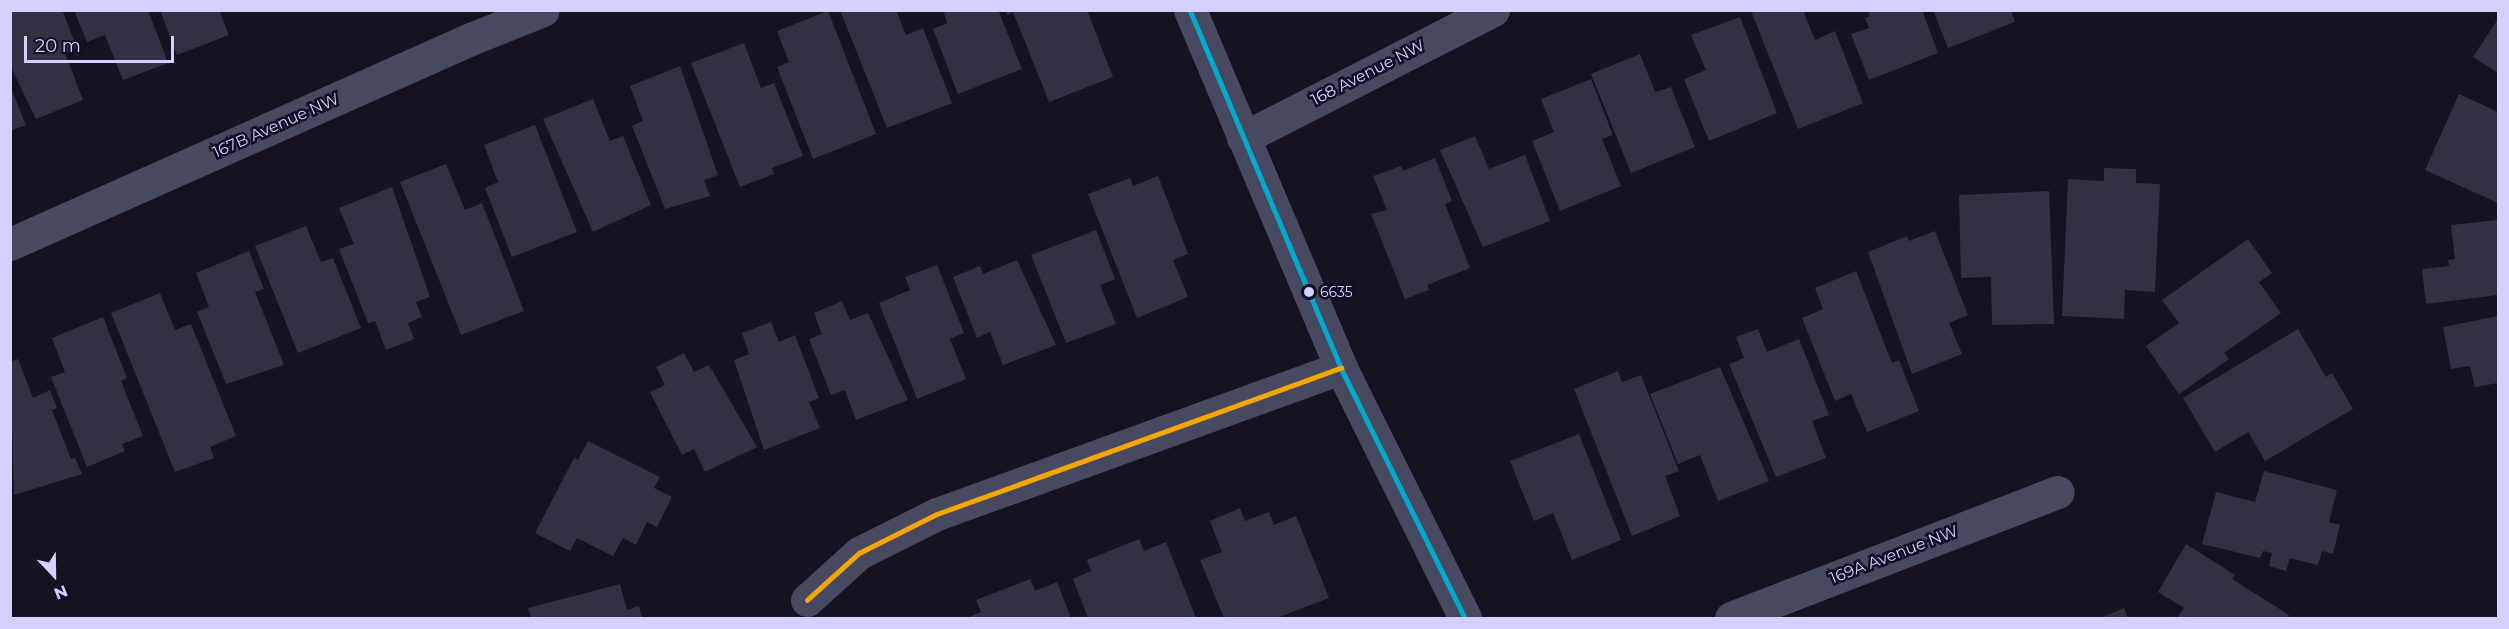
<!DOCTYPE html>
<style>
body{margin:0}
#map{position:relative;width:2509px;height:629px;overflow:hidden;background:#14131f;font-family:Montserrat,sans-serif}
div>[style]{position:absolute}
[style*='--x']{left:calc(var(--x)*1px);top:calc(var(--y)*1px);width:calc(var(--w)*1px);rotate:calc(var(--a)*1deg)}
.building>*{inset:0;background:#323141}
.minor>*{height:33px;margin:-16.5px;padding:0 16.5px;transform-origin:16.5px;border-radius:16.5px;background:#474960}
.bus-1>*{height:4.5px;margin:-2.25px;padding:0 2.25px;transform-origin:2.25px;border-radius:2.25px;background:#00a9ce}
.bus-2>*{height:4.5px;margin:-2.25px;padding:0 2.25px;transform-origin:2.25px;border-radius:2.25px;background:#f7a600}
.dots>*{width:16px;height:16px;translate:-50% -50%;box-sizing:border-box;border:3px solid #0f0e24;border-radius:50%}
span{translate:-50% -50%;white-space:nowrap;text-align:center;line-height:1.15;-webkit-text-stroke:5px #0f0e24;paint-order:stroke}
.bus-label{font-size:14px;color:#d2d1ff}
.left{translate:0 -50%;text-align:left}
.street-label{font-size:16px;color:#d2d1ff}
.frame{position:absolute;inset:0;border:12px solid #d2d1ff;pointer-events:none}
.north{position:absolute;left:24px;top:545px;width:60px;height:60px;-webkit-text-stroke:4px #0f0e24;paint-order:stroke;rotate:158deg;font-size:16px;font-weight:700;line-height:24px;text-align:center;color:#d2d1ff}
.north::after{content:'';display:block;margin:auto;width:21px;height:27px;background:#d2d1ff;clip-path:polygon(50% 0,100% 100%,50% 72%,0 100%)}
.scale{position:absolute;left:24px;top:36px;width:150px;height:27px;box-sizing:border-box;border:3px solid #d2d1ff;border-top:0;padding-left:8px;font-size:18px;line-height:21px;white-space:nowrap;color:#d2d1ff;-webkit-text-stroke:4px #0f0e24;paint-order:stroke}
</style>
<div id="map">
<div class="building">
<div style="clip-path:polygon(10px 10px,62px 10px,77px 48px,65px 53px,83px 100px,36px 119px,10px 65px)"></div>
<div style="clip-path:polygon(74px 10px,148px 10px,168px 63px,123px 80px,105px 35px,87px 42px)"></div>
<div style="clip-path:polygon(160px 10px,219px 10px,229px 35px,177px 55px)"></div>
<div style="clip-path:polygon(840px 10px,896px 10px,906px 35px,923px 28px,952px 103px,887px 128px)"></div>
<div style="clip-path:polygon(943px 10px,998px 10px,1022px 69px,958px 94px,933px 29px,947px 23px)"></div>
<div style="clip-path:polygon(1006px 10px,1087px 10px,1113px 77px,1049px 102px,1013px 12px,1007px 15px)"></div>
<div style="clip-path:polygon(1803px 10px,1815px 40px,1835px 31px,1863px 103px,1798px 129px,1751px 11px)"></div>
<div style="clip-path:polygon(1868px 10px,1922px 10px,1938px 53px,1869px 80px,1851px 34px,1869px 28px,1865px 18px,1870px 16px)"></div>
<div style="clip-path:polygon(1933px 10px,2011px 10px,2015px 22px,1948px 48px)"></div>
<div style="clip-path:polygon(828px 11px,876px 134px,813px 159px,777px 67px,789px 62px,777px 31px)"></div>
<div style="clip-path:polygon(1740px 17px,1777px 113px,1709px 141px,1684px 79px,1706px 70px,1691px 35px)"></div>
<div style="clip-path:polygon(2498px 19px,2498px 73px,2473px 57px)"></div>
<div style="clip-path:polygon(744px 43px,761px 88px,774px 83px,803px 156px,772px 168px,774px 174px,740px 187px,691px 63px)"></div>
<div style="clip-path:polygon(1640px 54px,1655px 92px,1671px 87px,1695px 147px,1631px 173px,1591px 74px)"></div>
<div style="clip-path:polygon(680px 66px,718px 175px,704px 180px,710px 196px,665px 209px,632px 126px,643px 121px,630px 86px)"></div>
<div style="clip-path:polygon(1591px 79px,1613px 135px,1602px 139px,1621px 186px,1560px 211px,1532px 141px,1554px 132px,1541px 99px)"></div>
<div style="clip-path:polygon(10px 86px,26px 125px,10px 131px)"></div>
<div style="clip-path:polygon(2459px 94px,2498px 112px,2498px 203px,2425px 170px)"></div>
<div style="clip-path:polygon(593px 99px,610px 141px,623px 136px,651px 205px,593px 232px,543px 119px)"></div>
<div style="clip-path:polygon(535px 125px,577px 232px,512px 257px,485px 188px,498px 182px,484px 145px)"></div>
<div style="clip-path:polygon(1475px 136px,1489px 169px,1525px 155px,1550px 221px,1483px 247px,1440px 150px)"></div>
<div style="clip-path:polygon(1435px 158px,1452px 201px,1445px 204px,1470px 268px,1427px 285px,1429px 290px,1405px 299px,1371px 214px,1387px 210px,1373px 176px,1401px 166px,1403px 171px)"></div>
<div style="clip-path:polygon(446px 164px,465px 210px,482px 203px,524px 311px,461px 335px,400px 182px)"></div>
<div style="clip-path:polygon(2104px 168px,2136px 169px,2136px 183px,2160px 184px,2155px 292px,2125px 290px,2124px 319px,2062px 316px,2068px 179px,2104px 181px)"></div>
<div style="clip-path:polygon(1158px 176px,1188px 254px,1173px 260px,1188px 297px,1137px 318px,1088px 194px,1130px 178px,1133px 186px)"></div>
<div style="clip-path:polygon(392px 187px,430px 297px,416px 302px,422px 317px,408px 323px,414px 339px,386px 350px,375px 321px,368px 323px,339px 249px,354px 244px,339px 208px)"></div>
<div style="clip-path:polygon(2049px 191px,2054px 324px,1992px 325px,1991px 277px,1961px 278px,1959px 195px)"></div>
<div style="clip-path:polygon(2498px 220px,2498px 295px,2426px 304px,2422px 269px,2449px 266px,2448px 260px,2455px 259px,2451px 225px)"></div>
<div style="clip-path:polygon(306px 226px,321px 262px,333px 258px,361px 328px,298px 353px,255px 246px)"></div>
<div style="clip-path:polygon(1096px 230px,1115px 279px,1100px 285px,1116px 324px,1066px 343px,1031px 255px)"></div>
<div style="clip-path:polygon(1935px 231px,1968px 315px,1949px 323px,1962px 354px,1912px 374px,1868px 252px,1907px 236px,1909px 241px)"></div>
<div style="clip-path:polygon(2248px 239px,2272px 273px,2259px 282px,2281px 313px,2224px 353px,2229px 359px,2179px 394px,2146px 346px,2179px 323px,2162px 300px)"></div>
<div style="clip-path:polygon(249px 251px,264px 289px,255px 292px,284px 365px,226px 384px,197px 312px,209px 307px,196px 273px)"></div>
<div style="clip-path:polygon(1017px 260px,1056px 345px,1003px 365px,990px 332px,977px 338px,953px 277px,980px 266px,983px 274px)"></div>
<div style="clip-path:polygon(937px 265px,964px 333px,950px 339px,966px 379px,917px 399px,879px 303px,910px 290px,905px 277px)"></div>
<div style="clip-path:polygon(1856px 271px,1892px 363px,1899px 360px,1919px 411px,1867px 432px,1851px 394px,1835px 401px,1802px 318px,1823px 309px,1815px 288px)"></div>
<div style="clip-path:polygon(160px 293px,175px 330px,191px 324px,236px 436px,210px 447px,214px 458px,175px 472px,111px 313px)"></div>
<div style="clip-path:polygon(842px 301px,850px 320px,868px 313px,908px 400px,856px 420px,845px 390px,831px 395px,809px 339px,822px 334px,814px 313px)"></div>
<div style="clip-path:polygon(2498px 316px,2498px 383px,2475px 387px,2470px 366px,2451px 369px,2443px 327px)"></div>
<div style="clip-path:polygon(103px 317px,127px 378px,121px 381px,143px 436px,122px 444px,125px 451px,87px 467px,51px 377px,65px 372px,52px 338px)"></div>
<div style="clip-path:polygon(771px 322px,779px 342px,795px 335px,819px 398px,809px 402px,820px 428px,764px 450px,734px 360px,749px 354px,742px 333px)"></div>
<div style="clip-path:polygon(1758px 329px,1767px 352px,1799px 339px,1829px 415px,1812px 421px,1826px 458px,1776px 477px,1729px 364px,1744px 358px,1736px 337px)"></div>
<div style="clip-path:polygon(2298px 329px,2326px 377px,2332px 373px,2353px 409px,2265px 461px,2248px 432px,2215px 452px,2183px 398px)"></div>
<div style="clip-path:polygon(684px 353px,694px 372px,709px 365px,757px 447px,705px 472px,694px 449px,682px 455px,650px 392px,665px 385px,656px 367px)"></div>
<div style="clip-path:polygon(18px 359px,33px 398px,50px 390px,57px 408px,52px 410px,71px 459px,75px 458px,82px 474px,14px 495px,10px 362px)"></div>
<div style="clip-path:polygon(1720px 367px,1769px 481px,1718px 501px,1700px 455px,1678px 464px,1650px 394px)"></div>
<div style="clip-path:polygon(1618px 371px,1622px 382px,1641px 375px,1679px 471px,1665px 476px,1680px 516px,1632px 536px,1574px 389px)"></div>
<div style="clip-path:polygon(1579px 434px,1621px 540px,1572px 560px,1553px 513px,1534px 521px,1510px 461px)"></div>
<div style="clip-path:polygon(588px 441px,660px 477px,654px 488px,672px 497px,657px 527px,647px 522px,636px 545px,623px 538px,613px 556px,577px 538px,570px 551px,535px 533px,574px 458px,578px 460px)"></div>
<div style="clip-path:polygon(2264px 471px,2337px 490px,2329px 522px,2340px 525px,2333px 554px,2322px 551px,2318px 565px,2290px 558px,2286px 571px,2269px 566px,2272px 553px,2263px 551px,2260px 558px,2202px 544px,2216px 492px,2255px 502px)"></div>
<div style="clip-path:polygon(1240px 508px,1245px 521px,1269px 512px,1274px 525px,1296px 516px,1329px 598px,1277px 618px,1224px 618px,1200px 560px,1222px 552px,1210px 521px)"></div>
<div style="clip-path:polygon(1139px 539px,1144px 551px,1166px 542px,1196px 618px,1088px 618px,1073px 579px,1091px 571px,1087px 560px)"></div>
<div style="clip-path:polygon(2186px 544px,2235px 575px,2232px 579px,2289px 615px,2287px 618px,2177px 618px,2184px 608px,2158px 592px)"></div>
<div style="clip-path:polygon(1030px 579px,1035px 591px,1057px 582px,1071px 618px,966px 618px,981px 612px,976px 600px)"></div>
<div style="clip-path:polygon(620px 584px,627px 610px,639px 606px,642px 618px,531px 618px,528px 608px)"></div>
<div style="clip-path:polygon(2124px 608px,2128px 618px,2101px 618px)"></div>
</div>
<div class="minor">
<div style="--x:1190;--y:10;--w:389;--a:67.1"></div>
<div style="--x:1341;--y:368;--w:279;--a:63.6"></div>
<div style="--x:1243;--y:138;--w:281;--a:-27.1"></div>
<div style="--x:10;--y:244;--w:507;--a:-23.99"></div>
<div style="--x:473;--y:38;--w:75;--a:-21.8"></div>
<div style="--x:807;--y:600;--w:70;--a:-42.1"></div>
<div style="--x:859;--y:553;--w:87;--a:-26.6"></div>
<div style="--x:937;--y:514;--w:430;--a:-19.9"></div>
<div style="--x:1731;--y:618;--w:350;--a:-21.1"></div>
</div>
<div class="bus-1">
<div style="--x:1190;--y:10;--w:389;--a:67.1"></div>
<div style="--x:1341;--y:368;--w:279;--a:63.6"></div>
</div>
<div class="bus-2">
<div style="--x:807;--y:600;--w:70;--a:-42.1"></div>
<div style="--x:859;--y:553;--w:87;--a:-26.6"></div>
<div style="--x:937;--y:514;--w:430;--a:-19.9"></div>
</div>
<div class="dots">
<div style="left:1309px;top:292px;background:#d2d1ff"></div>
</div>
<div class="bus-label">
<span class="left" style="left:1320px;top:292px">6635</span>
</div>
<div class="street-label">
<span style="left:1368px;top:73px;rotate:-27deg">168 Avenue NW</span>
<span style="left:276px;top:126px;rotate:-24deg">167B Avenue NW</span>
<span style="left:1894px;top:555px;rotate:-21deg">169A Avenue NW</span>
</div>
<div class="frame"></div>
<div class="north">N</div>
<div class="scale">20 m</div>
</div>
